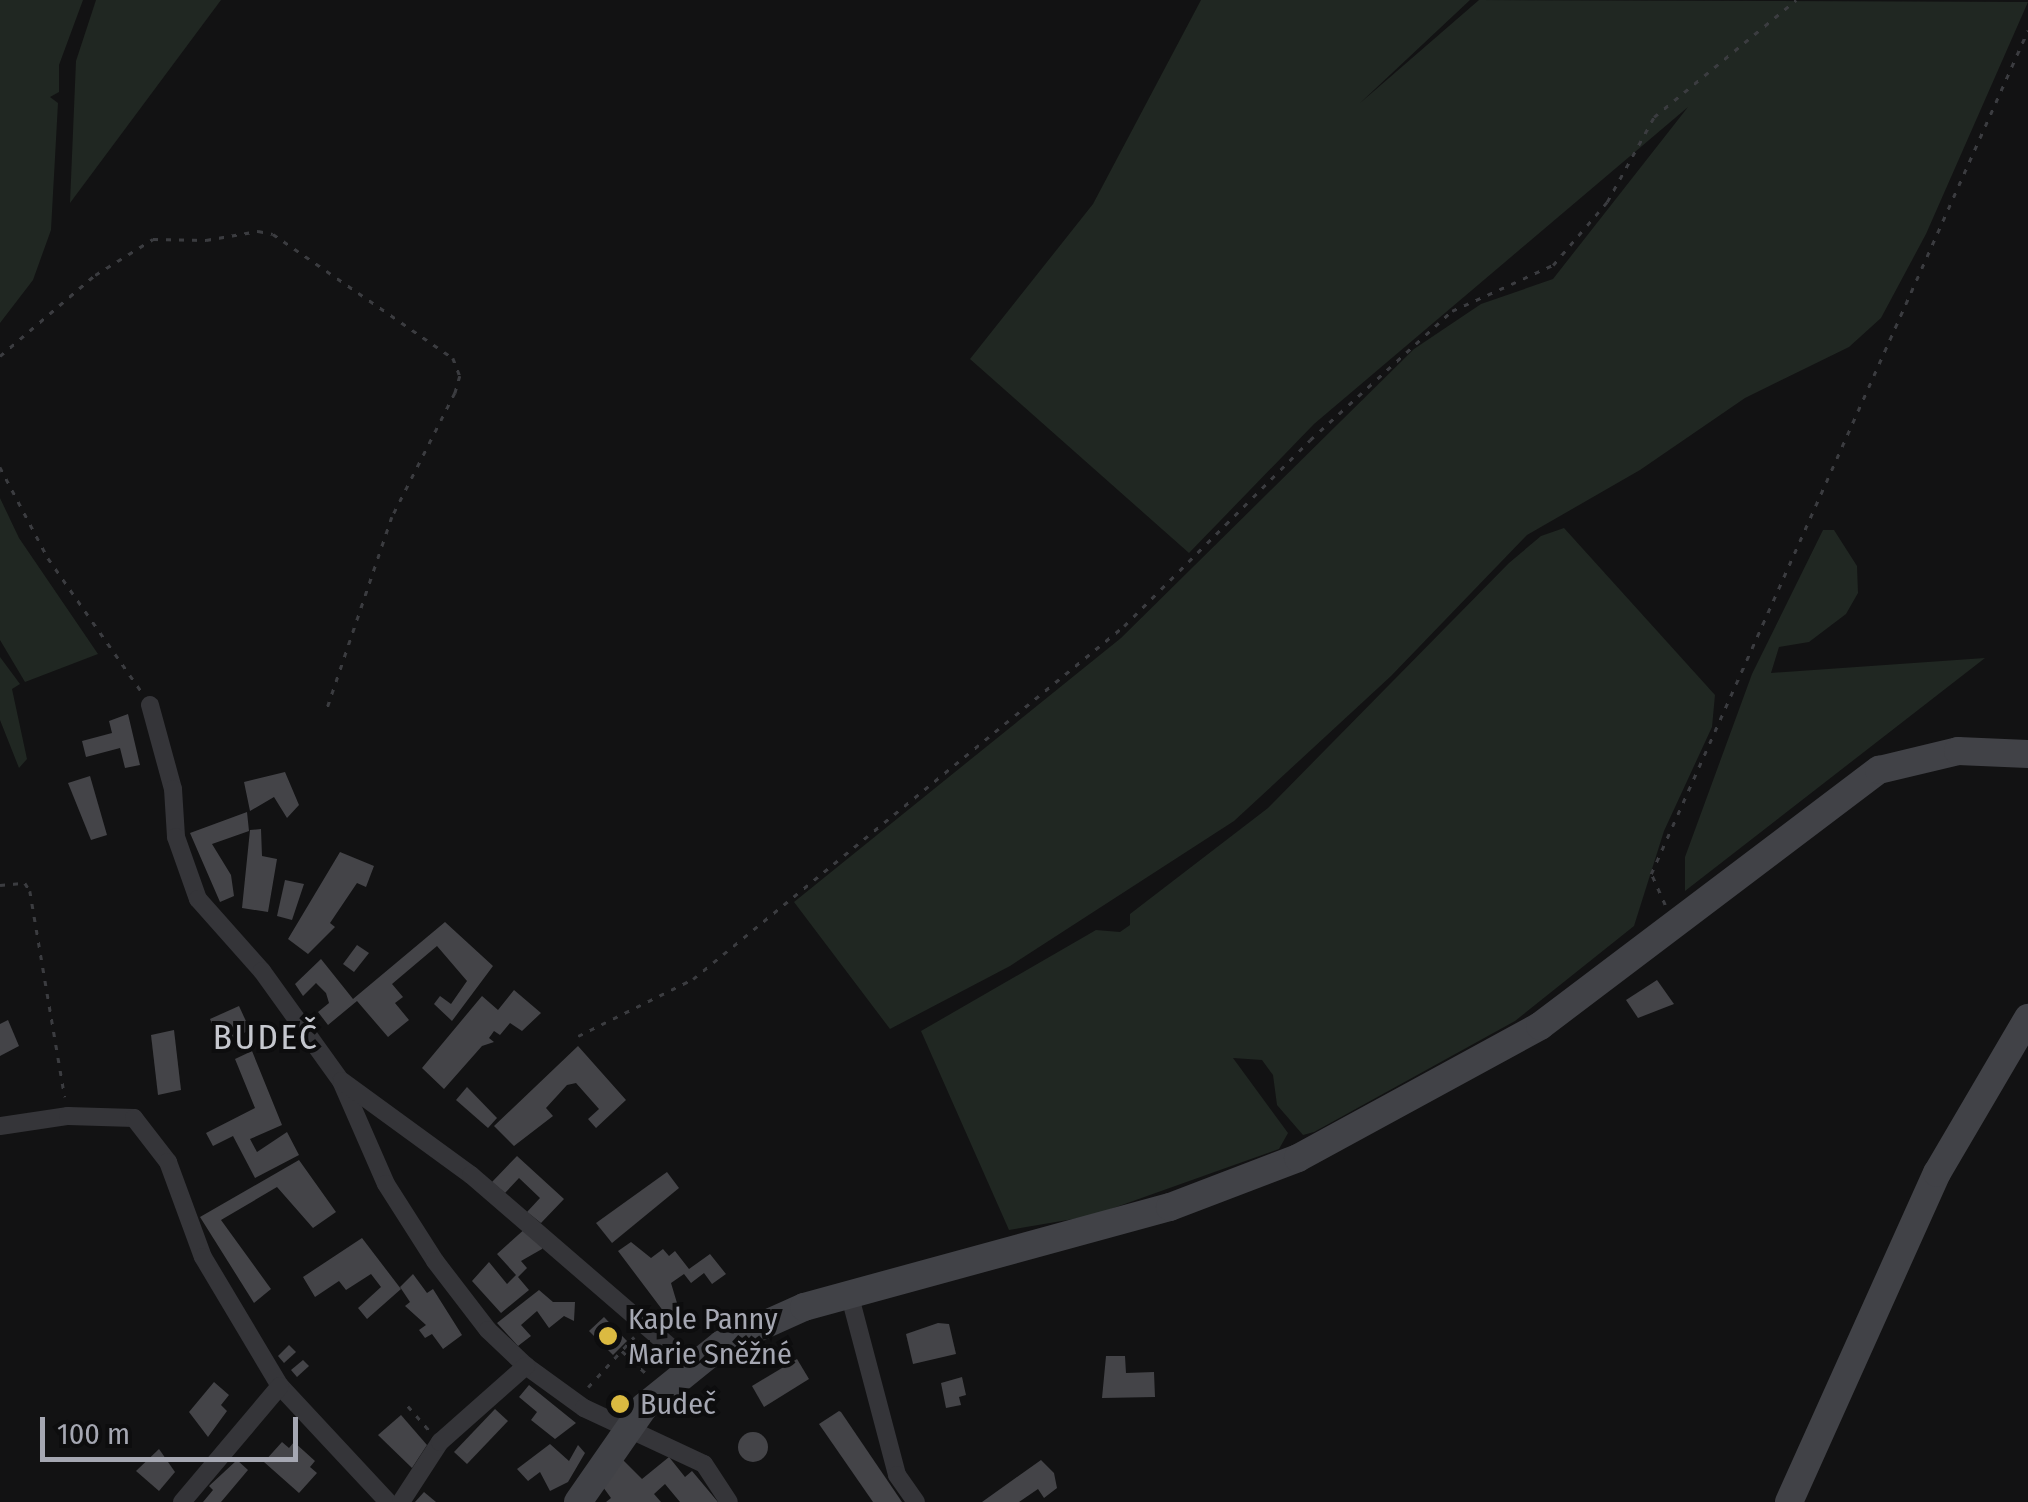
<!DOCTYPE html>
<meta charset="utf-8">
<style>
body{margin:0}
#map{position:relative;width:2028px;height:1502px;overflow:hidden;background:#121213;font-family:"Fira Sans Condensed",sans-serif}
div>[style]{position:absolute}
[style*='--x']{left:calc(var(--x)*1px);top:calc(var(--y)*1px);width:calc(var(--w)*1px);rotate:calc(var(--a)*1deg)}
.green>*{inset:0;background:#202722}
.building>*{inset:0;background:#444448}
.round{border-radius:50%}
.path>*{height:2.5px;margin-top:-1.25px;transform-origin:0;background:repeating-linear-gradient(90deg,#3b3c40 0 5px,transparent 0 13px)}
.street>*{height:18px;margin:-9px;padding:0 9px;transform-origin:9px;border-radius:9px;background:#353539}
.secondary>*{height:28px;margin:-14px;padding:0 14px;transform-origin:14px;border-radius:14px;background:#414247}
.dots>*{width:28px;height:28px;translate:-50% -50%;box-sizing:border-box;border:5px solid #0d0d0e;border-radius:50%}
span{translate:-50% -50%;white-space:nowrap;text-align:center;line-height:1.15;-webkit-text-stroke:8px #0d0d0e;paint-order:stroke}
.poi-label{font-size:30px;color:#a5a7b2}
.left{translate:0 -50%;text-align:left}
.quarter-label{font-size:35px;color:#c5c7ce;letter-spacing:2.5px}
.scale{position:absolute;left:40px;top:1417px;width:258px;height:45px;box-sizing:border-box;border:5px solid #a5a7b2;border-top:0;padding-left:12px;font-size:30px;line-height:35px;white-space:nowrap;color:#a5a7b2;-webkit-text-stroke:8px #0d0d0e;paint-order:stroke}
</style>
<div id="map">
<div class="green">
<div style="clip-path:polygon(0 0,83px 0,59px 65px,59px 92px,50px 97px,58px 103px,51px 230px,33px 280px,0 323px)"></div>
<div style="clip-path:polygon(96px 0,221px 0,70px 203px,76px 61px)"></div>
<div style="clip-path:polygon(1201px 0,1470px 0,1359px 104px,1479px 0,2028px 2px,1926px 234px,1881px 318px,1849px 347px,1745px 398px,1640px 470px,1527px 535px,1391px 676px,1234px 821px,1010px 966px,890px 1029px,794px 902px,1121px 638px,1414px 349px,1481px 304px,1553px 279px,1688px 107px,1314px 424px,1189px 553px,970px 359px,1093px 204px)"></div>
<div style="clip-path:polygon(0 498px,19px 538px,98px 654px,25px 682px,0 640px)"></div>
<div style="clip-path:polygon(1564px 528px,1715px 695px,1712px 727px,1664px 831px,1634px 926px,1515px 1021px,1314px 1132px,1303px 1135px,1277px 1105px,1273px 1075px,1262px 1060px,1233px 1058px,1288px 1133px,1279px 1149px,1091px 1216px,1009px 1230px,921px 1031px,1096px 930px,1120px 932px,1130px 925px,1130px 914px,1268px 808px,1509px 563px,1541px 536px)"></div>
<div style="clip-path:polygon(1823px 530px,1834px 530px,1857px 566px,1858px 593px,1846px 614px,1809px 642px,1779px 647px,1771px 673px,1985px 658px,1685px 891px,1685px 857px,1752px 674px)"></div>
<div style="clip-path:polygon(0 657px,20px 684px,12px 689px,27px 759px,19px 768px,0 720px)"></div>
</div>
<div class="building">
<div style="clip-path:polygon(128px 714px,140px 765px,125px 768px,120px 748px,86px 757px,82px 741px,112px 733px,109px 721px)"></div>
<div style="clip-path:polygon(285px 772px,299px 805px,287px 818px,274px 797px,250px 811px,244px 782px)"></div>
<div style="clip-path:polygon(90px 776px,107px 835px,91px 840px,68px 783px)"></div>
<div style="clip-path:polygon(247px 812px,249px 831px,212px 844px,231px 875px,234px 896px,220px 902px,190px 833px)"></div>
<div style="clip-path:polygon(261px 829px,262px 856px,277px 859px,268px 912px,242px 908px,250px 830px)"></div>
<div style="clip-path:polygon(340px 852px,374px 866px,366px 887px,357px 883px,330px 923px,335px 927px,308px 954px,288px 939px)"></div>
<div style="clip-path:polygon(285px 880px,304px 884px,292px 920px,277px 916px)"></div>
<div style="clip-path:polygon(445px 922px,493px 966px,452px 1021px,434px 1004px,440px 996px,451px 1004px,467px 981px,437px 946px,392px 984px,403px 997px,395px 1003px,409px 1020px,388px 1037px,357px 1001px,328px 1025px,318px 1012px,329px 1003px,326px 993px,316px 983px,303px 996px,295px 984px,321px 959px,353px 999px)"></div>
<div style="clip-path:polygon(357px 945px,369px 953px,354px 972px,343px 964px)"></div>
<div style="clip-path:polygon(1657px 980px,1674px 1004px,1638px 1018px,1626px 1000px)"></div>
<div style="clip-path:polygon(514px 990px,541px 1013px,522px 1031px,510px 1023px,500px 1035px,494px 1031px,489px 1038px,494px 1042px,482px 1046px,444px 1089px,422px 1068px,482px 996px,498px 1010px)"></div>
<div style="clip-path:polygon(239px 1006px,250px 1030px,221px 1044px,210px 1019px)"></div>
<div style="clip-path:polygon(8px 1020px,19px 1046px,0 1056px,0 1024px)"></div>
<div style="clip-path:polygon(174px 1030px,181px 1090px,158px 1095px,151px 1035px)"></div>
<div style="clip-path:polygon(578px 1046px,626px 1100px,596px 1128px,588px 1119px,599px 1109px,576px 1083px,567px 1085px,546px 1108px,553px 1116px,514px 1146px,494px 1126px)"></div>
<div style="clip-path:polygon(252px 1051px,282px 1125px,250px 1139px,257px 1152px,287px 1132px,299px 1155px,255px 1178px,233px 1136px,213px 1146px,206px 1133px,255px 1108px,235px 1059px)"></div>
<div style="clip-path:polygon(467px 1087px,497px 1118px,488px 1128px,456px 1100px)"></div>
<div style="clip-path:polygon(517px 1156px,564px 1199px,541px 1223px,527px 1212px,540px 1198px,519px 1178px,505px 1193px,492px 1182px)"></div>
<div style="clip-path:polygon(299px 1160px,336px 1212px,313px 1228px,277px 1187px,221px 1220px,271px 1289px,254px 1303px,200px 1217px)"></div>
<div style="clip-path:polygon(667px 1172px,679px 1188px,612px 1243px,596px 1223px)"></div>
<div style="clip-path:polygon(527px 1227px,544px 1241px,542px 1249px,521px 1261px,527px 1268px,518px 1277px,529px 1290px,501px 1313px,472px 1281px,489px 1262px,507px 1284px,516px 1275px,497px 1254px)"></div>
<div style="clip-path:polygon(362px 1238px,401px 1289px,367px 1319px,358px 1308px,381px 1287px,371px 1274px,346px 1290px,339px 1281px,315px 1297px,303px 1277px)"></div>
<div style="clip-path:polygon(631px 1242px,651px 1258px,663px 1249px,669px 1256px,675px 1251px,689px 1269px,710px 1254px,726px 1274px,712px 1284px,704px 1273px,691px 1283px,684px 1274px,671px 1283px,680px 1313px,670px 1320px,618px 1251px)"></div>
<div style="clip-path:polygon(413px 1274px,427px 1293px,433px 1289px,462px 1335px,443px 1349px,432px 1334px,425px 1338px,419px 1330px,426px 1325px,405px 1306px,410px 1302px,400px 1287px)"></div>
<div style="clip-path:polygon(539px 1290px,553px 1302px,575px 1302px,574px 1321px,564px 1316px,549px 1328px,537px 1311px,521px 1325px,531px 1336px,518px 1346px,497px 1323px)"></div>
<div style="clip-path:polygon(604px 1317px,627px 1341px,613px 1355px,589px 1331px)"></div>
<div style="clip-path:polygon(938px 1323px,949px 1324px,956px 1354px,913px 1364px,906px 1334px)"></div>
<div style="clip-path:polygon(289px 1345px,296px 1352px,284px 1363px,278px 1356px)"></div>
<div style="clip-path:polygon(1106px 1356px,1125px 1356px,1126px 1373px,1154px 1372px,1155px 1397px,1102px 1398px)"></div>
<div style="clip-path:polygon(797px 1359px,809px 1379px,764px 1407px,752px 1386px)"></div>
<div style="clip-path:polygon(303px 1360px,309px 1366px,297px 1377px,291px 1370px)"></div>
<div style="clip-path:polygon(962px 1377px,966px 1395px,959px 1397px,961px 1405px,946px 1408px,941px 1383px)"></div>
<div style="clip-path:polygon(214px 1382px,229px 1395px,221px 1405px,227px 1411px,208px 1437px,189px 1412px)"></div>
<div style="clip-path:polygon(529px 1385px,576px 1423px,555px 1439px,531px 1420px,537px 1412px,519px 1397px)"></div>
<div style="clip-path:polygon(495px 1409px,508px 1421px,467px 1464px,454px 1452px)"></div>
<div style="clip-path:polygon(839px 1411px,841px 1412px,902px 1502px,873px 1502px,819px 1424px)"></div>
<div style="clip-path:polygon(401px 1415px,427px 1445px,412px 1468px,378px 1435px)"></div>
<div class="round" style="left:738px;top:1432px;width:30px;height:30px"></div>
<div style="clip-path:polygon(282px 1442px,289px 1448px,294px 1442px,315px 1461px,310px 1467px,317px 1473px,299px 1493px,264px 1462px)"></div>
<div style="clip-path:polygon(550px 1444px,569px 1461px,578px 1445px,585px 1453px,568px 1482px,550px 1491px,540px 1472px,528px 1481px,517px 1469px)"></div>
<div style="clip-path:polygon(159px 1449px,175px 1472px,159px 1491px,136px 1471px)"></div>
<div style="clip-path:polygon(669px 1457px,685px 1477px,692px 1471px,718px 1502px,680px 1502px,665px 1484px,654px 1494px,661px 1502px,606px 1502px,611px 1498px,603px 1487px,623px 1460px,642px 1479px)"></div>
<div style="clip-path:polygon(237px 1460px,248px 1470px,221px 1502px,203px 1502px,213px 1490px,209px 1486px)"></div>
<div style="clip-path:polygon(1041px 1460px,1054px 1473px,1057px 1488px,1044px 1498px,1038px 1489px,1019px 1502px,982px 1502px)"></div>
<div style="clip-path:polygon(424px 1492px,436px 1502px,415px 1502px)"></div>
</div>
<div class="path">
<div style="--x:0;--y:356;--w:125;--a:-40.5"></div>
<div style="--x:95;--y:275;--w:68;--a:-31.8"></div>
<div style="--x:153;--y:239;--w:53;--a:1.1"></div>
<div style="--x:206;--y:240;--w:53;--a:-9.8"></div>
<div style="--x:258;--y:231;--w:15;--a:11"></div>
<div style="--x:273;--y:234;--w:219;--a:34.6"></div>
<div style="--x:453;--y:358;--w:19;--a:69"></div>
<div style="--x:460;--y:376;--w:18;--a:106"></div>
<div style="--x:455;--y:393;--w:139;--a:116.9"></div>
<div style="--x:392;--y:517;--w:206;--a:108.7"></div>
<div style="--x:0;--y:467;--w:103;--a:62.2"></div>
<div style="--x:48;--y:558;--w:162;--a:55"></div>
<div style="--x:0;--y:885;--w:25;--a:-5"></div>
<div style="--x:25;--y:883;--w:9;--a:58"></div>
<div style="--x:30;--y:891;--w:209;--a:80.4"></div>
<div style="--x:1665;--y:905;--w:34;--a:-114"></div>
<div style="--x:1651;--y:874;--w:924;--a:-65.93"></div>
<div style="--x:578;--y:1036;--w:128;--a:-26.4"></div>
<div style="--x:693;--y:979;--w:557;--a:-39.32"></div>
<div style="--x:1124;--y:626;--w:263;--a:-45"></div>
<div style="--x:1310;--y:440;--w:192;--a:-42.3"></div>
<div style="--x:1452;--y:311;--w:111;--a:-24.5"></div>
<div style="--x:1553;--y:265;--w:83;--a:-49.4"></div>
<div style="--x:1607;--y:202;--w:97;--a:-61.1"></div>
<div style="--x:1654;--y:117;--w:184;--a:-39.5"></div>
<div style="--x:622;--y:1351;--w:33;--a:43"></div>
<div style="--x:588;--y:1387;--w:68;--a:-47.4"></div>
<div style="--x:408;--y:1406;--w:32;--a:49"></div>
</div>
<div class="street">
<div style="--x:150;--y:705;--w:87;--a:74.7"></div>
<div style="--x:173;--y:789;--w:48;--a:86.4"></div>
<div style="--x:176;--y:837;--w:66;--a:70.5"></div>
<div style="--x:198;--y:899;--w:96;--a:48.4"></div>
<div style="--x:262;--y:971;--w:135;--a:54.3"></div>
<div style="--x:341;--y:1081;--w:112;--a:66.4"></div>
<div style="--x:386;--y:1184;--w:91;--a:57.5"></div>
<div style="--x:435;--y:1261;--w:87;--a:52.5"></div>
<div style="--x:488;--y:1330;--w:52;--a:43.5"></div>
<div style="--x:526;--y:1366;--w:72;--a:35.9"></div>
<div style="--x:584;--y:1408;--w:132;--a:25"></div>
<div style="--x:704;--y:1464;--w:45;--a:56.7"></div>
<div style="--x:342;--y:1081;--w:160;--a:36.1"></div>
<div style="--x:471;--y:1175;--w:291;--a:40.8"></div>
<div style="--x:0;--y:1126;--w:69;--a:-8.4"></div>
<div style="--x:68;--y:1116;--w:66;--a:1.7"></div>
<div style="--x:134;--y:1118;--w:56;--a:52.3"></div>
<div style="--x:168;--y:1162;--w:101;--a:69.8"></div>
<div style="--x:203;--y:1257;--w:150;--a:59.2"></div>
<div style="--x:280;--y:1386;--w:158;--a:47"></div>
<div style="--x:849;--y:1293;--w:188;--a:75.2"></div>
<div style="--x:897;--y:1475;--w:33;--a:55"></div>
<div style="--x:182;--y:1502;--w:152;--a:-49.8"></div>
<div style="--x:401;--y:1502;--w:72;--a:-57"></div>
<div style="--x:440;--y:1442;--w:115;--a:-41.5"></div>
</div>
<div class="secondary">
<div style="--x:578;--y:1502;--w:116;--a:-55.2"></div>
<div style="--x:644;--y:1407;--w:100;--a:-38.9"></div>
<div style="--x:722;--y:1344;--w:90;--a:-24.3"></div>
<div style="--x:804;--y:1307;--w:379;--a:-15.3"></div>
<div style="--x:1170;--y:1207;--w:137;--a:-20.9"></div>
<div style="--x:1298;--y:1158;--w:276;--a:-28.6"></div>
<div style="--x:1540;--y:1026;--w:425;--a:-37.1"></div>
<div style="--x:1879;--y:770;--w:81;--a:-13.5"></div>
<div style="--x:1958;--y:751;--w:70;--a:2.5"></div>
<div style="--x:1789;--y:1502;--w:361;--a:-65.8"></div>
<div style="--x:1937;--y:1173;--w:180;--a:-59.6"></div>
</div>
<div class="dots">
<div style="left:608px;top:1336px;background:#dbba41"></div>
<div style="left:620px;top:1404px;background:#dbba41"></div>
</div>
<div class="poi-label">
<span class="left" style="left:628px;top:1336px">Kaple Panny<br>Marie Sněžné</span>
<span class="left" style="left:640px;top:1404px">Budeč</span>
</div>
<div class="quarter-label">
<span style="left:266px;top:1037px">BUDEČ</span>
</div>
<div class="scale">100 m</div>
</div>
